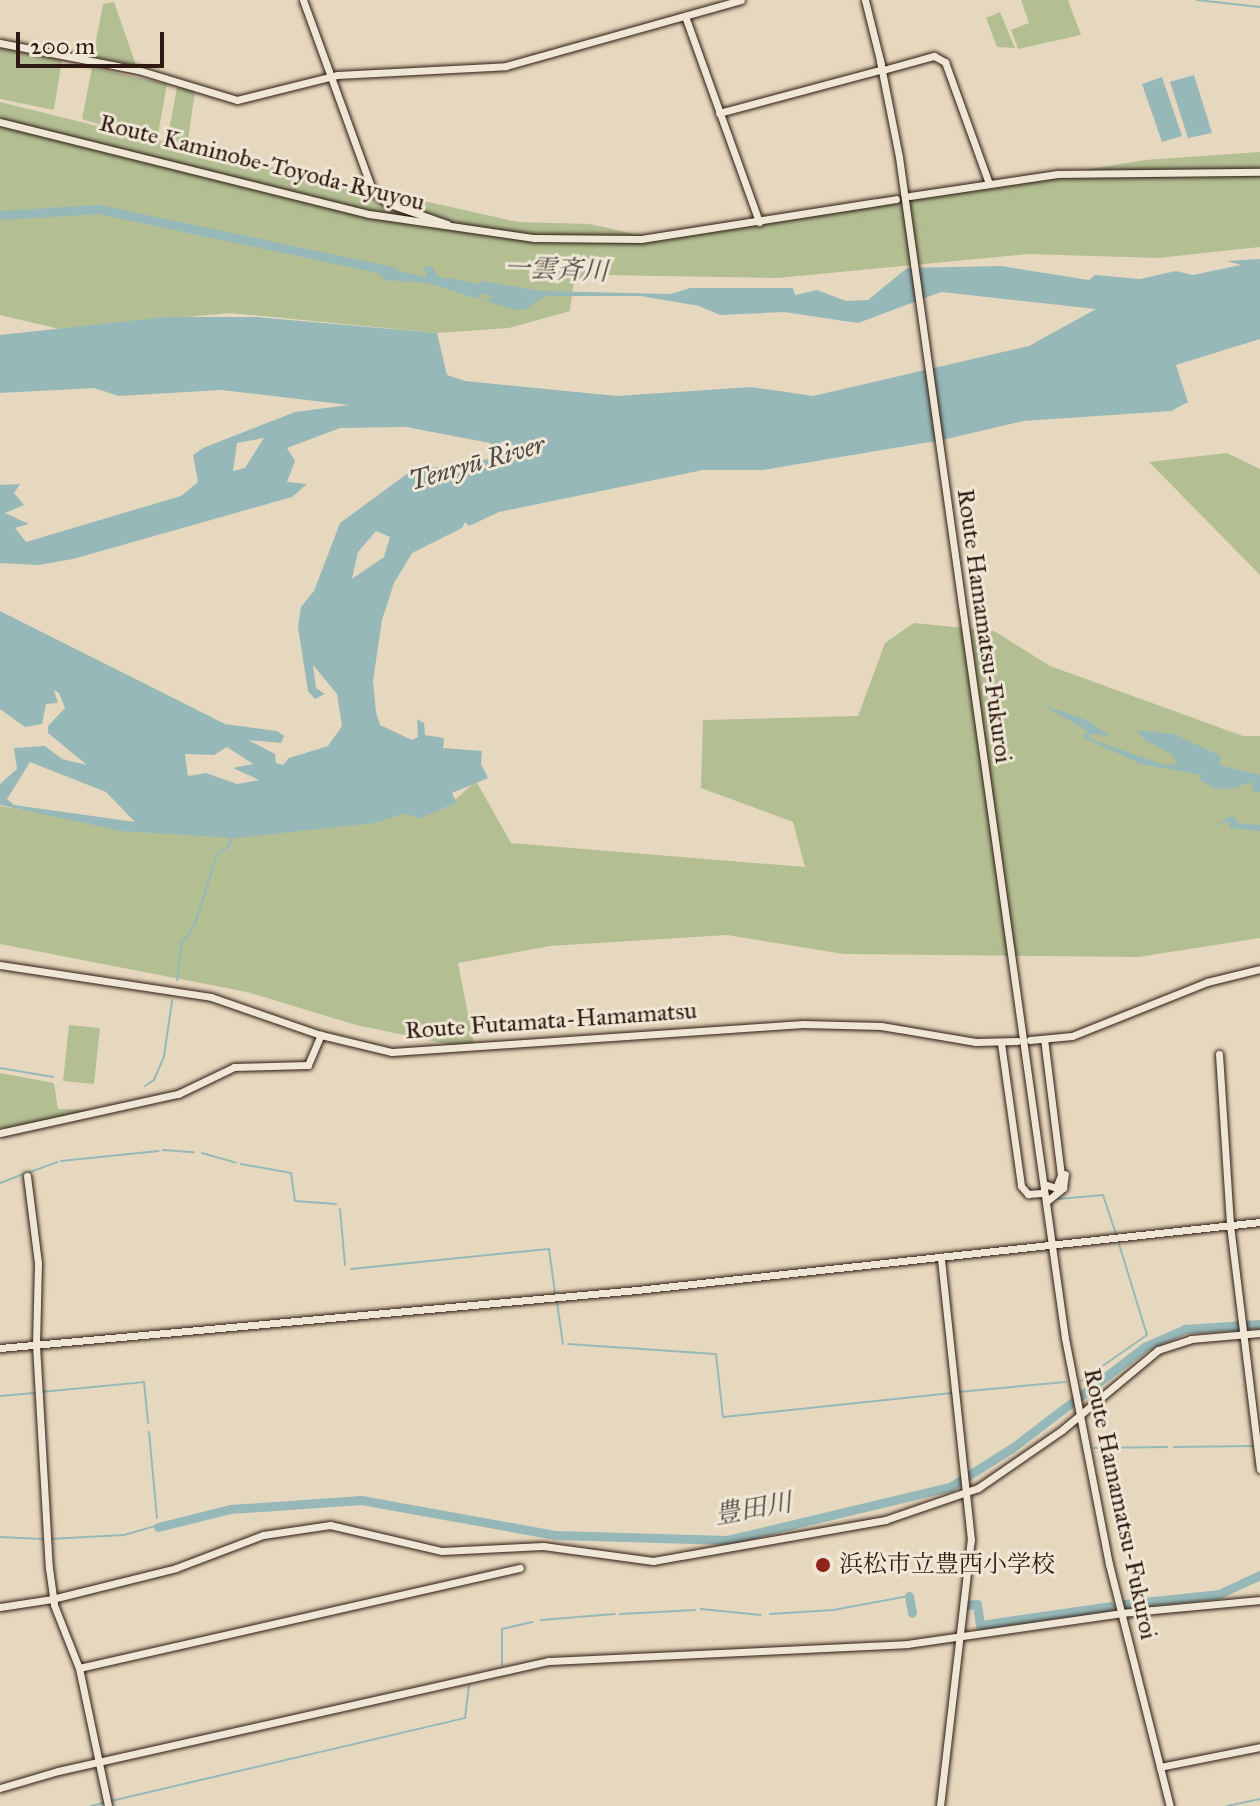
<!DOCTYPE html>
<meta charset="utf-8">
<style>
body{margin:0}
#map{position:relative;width:1260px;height:1806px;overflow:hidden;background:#e6d8be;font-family:"IM FELL Great Primer","Noto Serif JP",serif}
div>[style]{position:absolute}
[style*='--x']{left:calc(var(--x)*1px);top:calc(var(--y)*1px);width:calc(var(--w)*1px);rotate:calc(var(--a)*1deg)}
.green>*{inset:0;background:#b3bf93}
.water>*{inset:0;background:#97b8b8}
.stream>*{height:2px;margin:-1px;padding:0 1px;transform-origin:1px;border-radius:1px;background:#97b8b8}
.river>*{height:9px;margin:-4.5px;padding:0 4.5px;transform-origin:4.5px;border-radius:4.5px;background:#97b8b8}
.roads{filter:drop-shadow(0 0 2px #2d1911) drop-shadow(0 0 2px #2d1911)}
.secondary>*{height:7px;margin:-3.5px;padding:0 3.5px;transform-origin:3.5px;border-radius:3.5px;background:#efe6d5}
.dots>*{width:22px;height:22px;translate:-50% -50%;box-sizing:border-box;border:4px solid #efe6d5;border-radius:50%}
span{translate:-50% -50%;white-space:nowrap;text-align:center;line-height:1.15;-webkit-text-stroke:6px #efe6d5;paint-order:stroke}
.street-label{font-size:24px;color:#2d1911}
.poi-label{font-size:24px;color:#2d1911}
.left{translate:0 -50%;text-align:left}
.water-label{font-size:26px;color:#4d4943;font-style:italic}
.scale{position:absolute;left:16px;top:32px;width:148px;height:36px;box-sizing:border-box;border:4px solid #2d1911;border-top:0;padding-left:10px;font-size:24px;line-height:28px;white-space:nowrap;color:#2d1911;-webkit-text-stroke:6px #efe6d5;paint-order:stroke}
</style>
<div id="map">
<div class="green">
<div style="clip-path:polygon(1021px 0,1068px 0,1081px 35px,1018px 49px,1011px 30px,1029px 23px)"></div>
<div style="clip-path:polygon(114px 2px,136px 65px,93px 57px,103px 4px)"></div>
<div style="clip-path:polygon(1000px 12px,1015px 48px,997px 47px,986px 18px)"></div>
<div style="clip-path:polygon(0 48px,62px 60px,54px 110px,0 99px)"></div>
<div style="clip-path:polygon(92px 68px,167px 84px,157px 140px,179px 145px,167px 141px,177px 87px,195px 91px,187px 148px,518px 222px,590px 224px,661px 240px,1145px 160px,1260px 152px,1260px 247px,1158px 258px,1028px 254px,777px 278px,604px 275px,574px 280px,570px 311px,509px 328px,437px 333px,230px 313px,59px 329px,0 315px,0 102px,134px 135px,82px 119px)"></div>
<div style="clip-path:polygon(1227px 453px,1260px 469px,1260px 575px,1149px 462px)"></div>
<div style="clip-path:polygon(914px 623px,994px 631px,1050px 666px,1243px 736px,1260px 736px,1260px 938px,1138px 957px,844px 954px,727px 935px,550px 946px,458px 963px,475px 1050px,356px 1025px,247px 992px,0 944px,0 806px,155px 832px,446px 808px,476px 781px,511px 843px,805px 867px,793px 822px,701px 788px,703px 720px,858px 716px,885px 643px)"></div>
<div style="clip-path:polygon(69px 1025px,100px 1028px,94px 1084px,63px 1081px)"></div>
<div style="clip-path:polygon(0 1073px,54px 1083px,58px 1109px,98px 1110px,0 1129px)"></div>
</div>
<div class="water">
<div style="clip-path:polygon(1194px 75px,1212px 133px,1188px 138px,1170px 82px)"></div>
<div style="clip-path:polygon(1162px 77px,1182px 136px,1162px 142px,1142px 84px)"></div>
<div style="clip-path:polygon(evenodd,1260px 259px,1260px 339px,1176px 365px,1188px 402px,1171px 411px,1023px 421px,942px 440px,763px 470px,703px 470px,499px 512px,469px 526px,465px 522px,462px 528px,412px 553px,394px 583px,382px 620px,373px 681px,376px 712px,380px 725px,412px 740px,418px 737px,417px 719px,424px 723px,425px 735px,444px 738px,443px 748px,482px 751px,481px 764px,488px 778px,452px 793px,457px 803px,418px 819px,406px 813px,375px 823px,236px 838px,121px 831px,0 805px,0 784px,17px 769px,14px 748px,45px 746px,62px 759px,87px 765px,48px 733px,48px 726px,65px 708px,59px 693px,54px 690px,58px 703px,46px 704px,42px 724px,25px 727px,0 709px,0 611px,225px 724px,277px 731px,284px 736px,281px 743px,248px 740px,275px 754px,276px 763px,283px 765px,289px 758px,328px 746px,342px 726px,337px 694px,313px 665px,316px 688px,325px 694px,315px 699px,308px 691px,298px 627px,301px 607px,314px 591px,340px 523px,411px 471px,532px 452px,501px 441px,502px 453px,490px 443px,406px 427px,340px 428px,287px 448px,295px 461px,287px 482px,307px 484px,292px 497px,73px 559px,39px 565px,0 563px,0 485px,20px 484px,14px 493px,24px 505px,5px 513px,29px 524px,15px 528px,26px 542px,181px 496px,198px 482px,193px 455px,203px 448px,295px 412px,349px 405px,221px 390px,119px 396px,94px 388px,0 393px,0 335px,166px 317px,256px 317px,437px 333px,447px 375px,465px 381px,617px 396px,751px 387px,813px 396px,1029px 346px,1096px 309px,941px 292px,858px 323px,784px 312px,720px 315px,699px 306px,641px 296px,545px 296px,524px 310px,515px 310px,484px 300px,493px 298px,483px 292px,477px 299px,429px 283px,385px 280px,377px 272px,388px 269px,427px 277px,424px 267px,431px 266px,438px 276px,471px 290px,482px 281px,541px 291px,671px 294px,690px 288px,793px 288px,795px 295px,817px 290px,846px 301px,868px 300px,907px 268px,1001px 266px,1089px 280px,1095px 275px,1140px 279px,1176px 271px,1193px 275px,1241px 265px,1227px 261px,1260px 259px,264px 438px,245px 468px,233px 471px,237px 443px,264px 438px,1260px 259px,376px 531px,390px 537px,384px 557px,352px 579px,358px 552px,376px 531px,1260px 259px,227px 747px,253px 764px,233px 768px,259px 780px,237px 784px,206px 773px,188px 776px,185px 754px,214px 755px,227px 747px,1260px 259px,30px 762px,106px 792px,135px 822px,14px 805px,7px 799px,30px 762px)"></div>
<div style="clip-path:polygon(1043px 705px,1087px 720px,1110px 736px,1090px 734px,1090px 739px,1164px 765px,1177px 764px,1173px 755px,1145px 740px,1137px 730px,1174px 734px,1221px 756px,1220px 765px,1260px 775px,1260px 792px,1252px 791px,1252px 782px,1230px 789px,1214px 788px,1198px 779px,1202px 775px,1141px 764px,1088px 740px,1082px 736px,1088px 734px,1084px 729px)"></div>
<div style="clip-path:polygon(1232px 815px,1238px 823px,1260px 825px,1260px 831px,1230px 828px,1229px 821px,1215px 826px)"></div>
</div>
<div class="stream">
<div style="--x:1197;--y:0;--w:63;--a:6.3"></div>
<div style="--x:177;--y:980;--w:38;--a:-83"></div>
<div style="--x:182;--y:942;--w:19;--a:-51"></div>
<div style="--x:194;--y:927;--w:76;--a:-72.3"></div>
<div style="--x:217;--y:855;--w:15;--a:-37"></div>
<div style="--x:229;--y:846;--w:10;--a:-73"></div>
<div style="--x:0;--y:1068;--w:54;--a:9.6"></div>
<div style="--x:145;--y:1086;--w:11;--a:-34"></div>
<div style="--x:154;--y:1080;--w:26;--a:-67"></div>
<div style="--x:164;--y:1056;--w:56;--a:-81.7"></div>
<div style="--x:163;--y:1150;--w:31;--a:4"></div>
<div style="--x:202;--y:1153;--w:35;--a:16"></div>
<div style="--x:61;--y:1161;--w:98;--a:-5.9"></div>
<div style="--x:241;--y:1164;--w:51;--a:10.2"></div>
<div style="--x:291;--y:1173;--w:28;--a:82"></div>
<div style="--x:295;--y:1201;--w:41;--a:4.2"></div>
<div style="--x:30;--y:1172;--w:29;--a:-20"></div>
<div style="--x:0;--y:1183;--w:25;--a:-21"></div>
<div style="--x:1058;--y:1199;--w:45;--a:-5.1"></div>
<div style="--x:1103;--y:1195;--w:41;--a:71.6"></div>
<div style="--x:340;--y:1209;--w:56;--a:84.9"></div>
<div style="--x:351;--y:1269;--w:199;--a:-5.8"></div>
<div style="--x:549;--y:1249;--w:44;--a:82.2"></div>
<div style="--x:557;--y:1302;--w:42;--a:81.9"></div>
<div style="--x:568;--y:1344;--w:148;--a:3.9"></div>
<div style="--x:716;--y:1354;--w:63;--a:83.7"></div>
<div style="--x:723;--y:1417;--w:230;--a:-6"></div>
<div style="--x:1081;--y:1381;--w:80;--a:-34.9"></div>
<div style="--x:1147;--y:1335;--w:95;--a:-107.1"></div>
<div style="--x:41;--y:1392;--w:103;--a:-5.5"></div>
<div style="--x:144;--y:1382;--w:41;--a:84.4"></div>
<div style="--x:958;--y:1392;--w:108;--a:-5.3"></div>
<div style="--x:0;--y:1396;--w:35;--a:-5"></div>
<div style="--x:149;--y:1432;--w:86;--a:84.7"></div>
<div style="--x:1174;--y:1447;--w:79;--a:-0.7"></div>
<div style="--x:1094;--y:1448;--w:73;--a:-0.8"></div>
<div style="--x:0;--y:1537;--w:43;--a:2.7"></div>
<div style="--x:49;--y:1539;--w:75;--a:-3.1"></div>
<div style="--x:124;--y:1535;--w:35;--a:-16"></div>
<div style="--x:701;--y:1609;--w:60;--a:5.7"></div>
<div style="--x:1099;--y:1611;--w:10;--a:-6"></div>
<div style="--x:620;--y:1614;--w:75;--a:-3.1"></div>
<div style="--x:770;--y:1614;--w:63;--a:-3.6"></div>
<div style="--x:833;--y:1610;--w:77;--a:-10.4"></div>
<div style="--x:541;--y:1620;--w:74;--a:-4.6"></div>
<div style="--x:502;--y:1665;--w:36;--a:-90"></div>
<div style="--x:502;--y:1629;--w:31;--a:-13"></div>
<div style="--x:111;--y:1801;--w:364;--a:-13.2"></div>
<div style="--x:465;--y:1718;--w:33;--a:-83"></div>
<div style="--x:91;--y:1806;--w:12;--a:-14"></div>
<div style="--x:1227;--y:1806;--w:34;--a:-12"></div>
</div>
<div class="river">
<div style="--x:0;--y:215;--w:98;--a:-3.5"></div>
<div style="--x:98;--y:209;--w:301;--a:11.9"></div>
<div style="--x:447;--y:282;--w:38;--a:11"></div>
<div style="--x:158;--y:1527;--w:74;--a:-14"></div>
<div style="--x:230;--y:1509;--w:131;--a:-3.9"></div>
<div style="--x:361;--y:1500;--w:198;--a:10.2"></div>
<div style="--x:556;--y:1535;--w:171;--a:1.7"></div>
<div style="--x:727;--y:1540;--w:229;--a:-13.4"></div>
<div style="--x:950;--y:1487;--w:73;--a:-32.2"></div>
<div style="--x:1012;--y:1448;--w:168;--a:-37.3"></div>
<div style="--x:1146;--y:1346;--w:43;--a:-23.6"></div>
<div style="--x:1185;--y:1329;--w:75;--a:-3.8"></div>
<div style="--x:909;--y:1596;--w:17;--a:80"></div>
<div style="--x:1125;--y:1604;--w:95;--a:-6.1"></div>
<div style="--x:1219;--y:1594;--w:45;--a:-24.9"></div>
<div style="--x:966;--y:1605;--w:11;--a:-5"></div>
<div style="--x:977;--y:1604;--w:21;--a:82"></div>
<div style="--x:980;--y:1625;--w:131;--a:-8.3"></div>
</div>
<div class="roads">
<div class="secondary">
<div style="--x:303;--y:0;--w:202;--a:70"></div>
<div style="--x:372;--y:190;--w:20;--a:41"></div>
<div style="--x:387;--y:203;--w:64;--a:19.3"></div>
<div style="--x:865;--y:0;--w:66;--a:76"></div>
<div style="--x:685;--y:16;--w:219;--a:70.2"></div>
<div style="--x:0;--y:43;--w:141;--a:11.1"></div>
<div style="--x:138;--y:70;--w:103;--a:16.9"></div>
<div style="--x:237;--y:100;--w:103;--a:-14"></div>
<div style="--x:337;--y:75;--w:169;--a:-3"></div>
<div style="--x:506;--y:66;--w:244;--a:-15.7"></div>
<div style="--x:880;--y:61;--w:98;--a:78.8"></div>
<div style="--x:899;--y:157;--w:1193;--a:82"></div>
<div style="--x:1065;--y:1338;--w:230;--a:79"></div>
<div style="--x:1109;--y:1564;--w:250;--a:75.9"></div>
<div style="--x:883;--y:70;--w:53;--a:-15.4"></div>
<div style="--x:934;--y:56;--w:13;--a:29"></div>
<div style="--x:945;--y:62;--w:127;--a:70.1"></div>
<div style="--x:719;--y:113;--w:167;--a:-15"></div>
<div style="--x:0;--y:122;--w:380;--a:14"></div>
<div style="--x:369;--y:214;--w:167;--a:8.3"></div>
<div style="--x:534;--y:238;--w:107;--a:0.5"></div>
<div style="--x:641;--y:239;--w:258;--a:-8.9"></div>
<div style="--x:910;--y:196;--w:149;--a:-8.5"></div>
<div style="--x:1057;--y:174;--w:203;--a:-0.6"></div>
<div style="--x:0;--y:965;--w:213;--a:8.6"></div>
<div style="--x:211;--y:997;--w:116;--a:19.1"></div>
<div style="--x:321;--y:1035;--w:73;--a:13.5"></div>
<div style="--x:392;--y:1052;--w:412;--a:-3.9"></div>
<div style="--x:803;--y:1024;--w:78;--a:1.5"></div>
<div style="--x:881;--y:1026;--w:96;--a:9.6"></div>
<div style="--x:976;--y:1042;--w:41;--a:-1.4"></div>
<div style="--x:1030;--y:1040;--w:42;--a:-5.4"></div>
<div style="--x:1072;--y:1036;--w:145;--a:-21.8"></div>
<div style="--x:1207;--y:982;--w:55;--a:-13.8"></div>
<div style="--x:1001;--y:1043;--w:144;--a:82"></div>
<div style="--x:1021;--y:1186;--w:11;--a:49"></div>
<div style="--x:1028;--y:1194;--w:13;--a:-4"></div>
<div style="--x:1219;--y:1054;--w:171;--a:86.3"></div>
<div style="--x:1230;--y:1225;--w:246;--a:83"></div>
<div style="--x:0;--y:1133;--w:182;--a:-12.4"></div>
<div style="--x:178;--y:1094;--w:62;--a:-25.7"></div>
<div style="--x:234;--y:1067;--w:74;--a:-1.5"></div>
<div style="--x:308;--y:1065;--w:33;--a:-67"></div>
<div style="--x:27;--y:1176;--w:88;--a:82.8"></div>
<div style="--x:38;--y:1263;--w:82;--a:91.4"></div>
<div style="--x:36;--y:1345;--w:223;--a:86.7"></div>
<div style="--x:49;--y:1568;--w:37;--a:82"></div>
<div style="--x:54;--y:1605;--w:68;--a:68.4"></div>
<div style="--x:79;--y:1668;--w:452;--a:-12.8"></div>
<div style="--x:1044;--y:1184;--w:13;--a:18"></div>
<div style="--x:1056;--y:1188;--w:14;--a:-69"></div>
<div style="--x:1061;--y:1175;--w:137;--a:-97.1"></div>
<div style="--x:1047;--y:1201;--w:21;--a:-39"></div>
<div style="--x:1063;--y:1188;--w:14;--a:-82"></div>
<div style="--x:0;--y:1348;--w:640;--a:-5.2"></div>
<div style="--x:637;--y:1290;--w:627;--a:-6.23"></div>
<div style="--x:0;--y:1607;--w:53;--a:-8.7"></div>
<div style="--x:52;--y:1599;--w:128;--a:-14"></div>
<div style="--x:176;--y:1568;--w:93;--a:-20.8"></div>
<div style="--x:263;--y:1535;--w:68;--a:-8.5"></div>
<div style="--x:330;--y:1525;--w:115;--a:13.1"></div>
<div style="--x:442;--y:1551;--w:101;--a:-2.8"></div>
<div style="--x:543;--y:1546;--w:111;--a:7.8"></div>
<div style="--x:653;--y:1561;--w:236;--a:-10"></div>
<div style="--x:885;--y:1520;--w:98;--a:-19"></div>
<div style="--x:978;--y:1488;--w:102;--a:-34.6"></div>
<div style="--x:1062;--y:1430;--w:125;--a:-39.8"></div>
<div style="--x:1158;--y:1350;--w:35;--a:-18"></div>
<div style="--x:1191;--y:1339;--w:69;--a:-5"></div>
<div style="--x:79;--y:1668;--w:141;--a:78.1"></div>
<div style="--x:1160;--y:1767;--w:102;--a:-11.3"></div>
<div style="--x:0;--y:1788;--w:60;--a:-16.3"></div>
<div style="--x:58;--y:1771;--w:502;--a:-12.65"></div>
<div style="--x:548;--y:1661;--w:359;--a:-2.7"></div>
<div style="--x:907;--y:1644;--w:216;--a:-8.2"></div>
<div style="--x:1121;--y:1613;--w:140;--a:-5.3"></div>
<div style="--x:940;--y:1806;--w:268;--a:-83.4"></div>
<div style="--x:971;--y:1540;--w:285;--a:-96.1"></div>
</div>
</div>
<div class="dots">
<div style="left:823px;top:1565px;background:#8f2418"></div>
</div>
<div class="street-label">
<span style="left:262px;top:163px;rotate:14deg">Route Kaminobe-Toyoda-Ryuyou</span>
<span style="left:984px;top:626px;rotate:82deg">Route Hamamatsu-Fukuroi</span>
<span style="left:551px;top:1021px;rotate:-4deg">Route Futamata-Hamamatsu</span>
<span style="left:1120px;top:1504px;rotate:78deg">Route Hamamatsu-Fukuroi</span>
</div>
<div class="poi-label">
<span class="left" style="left:839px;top:1565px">浜松市立豊西小学校</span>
</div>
<div class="water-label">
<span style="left:556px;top:270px;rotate:2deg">一雲斉川</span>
<span style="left:477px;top:463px;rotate:-16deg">Tenryū River</span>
<span style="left:753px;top:1509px;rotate:-10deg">豊田川</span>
</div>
<div class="scale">200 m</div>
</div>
